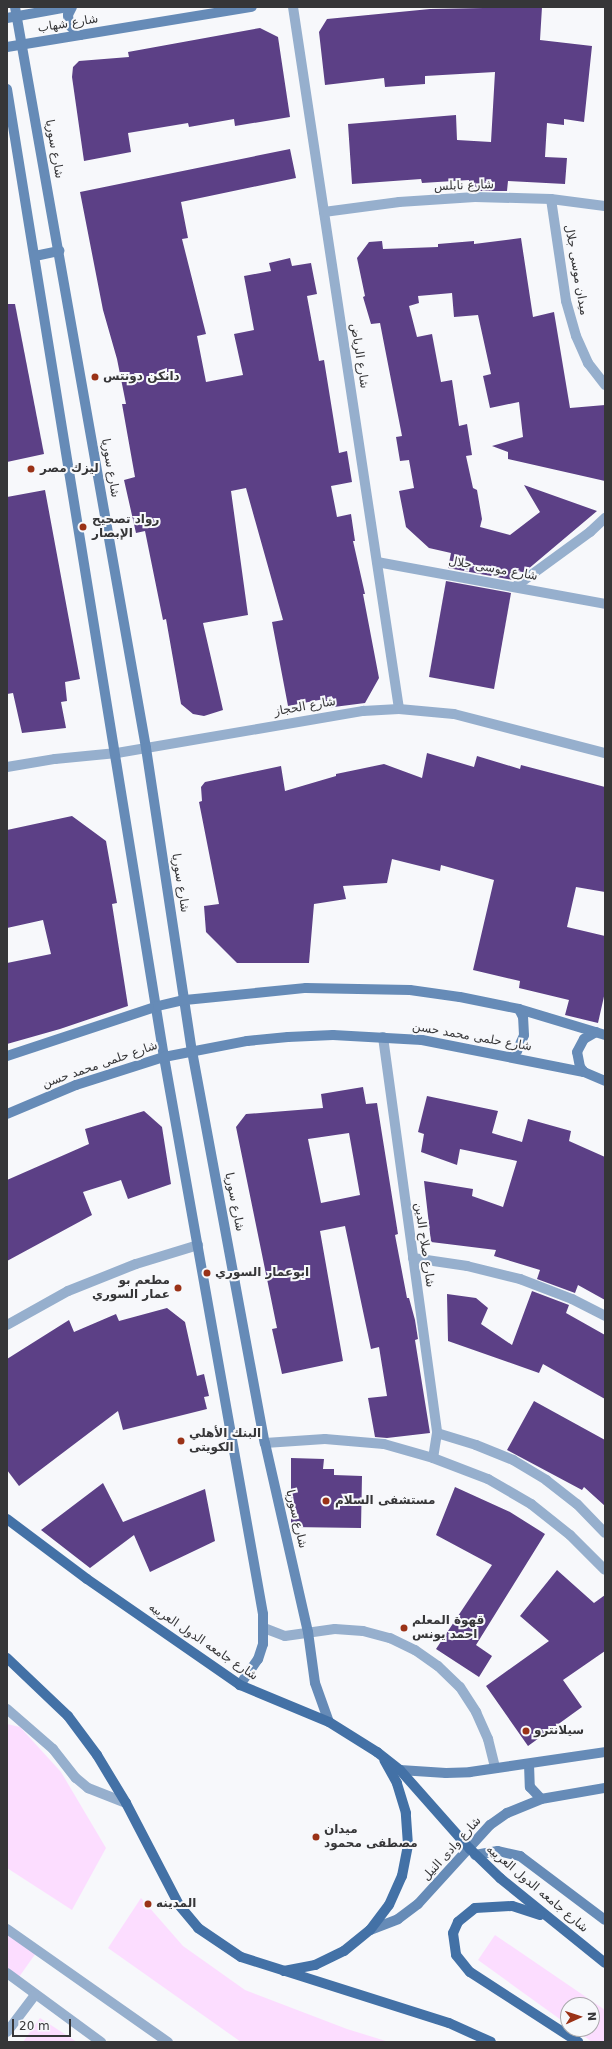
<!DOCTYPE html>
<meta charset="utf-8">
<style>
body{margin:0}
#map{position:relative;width:612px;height:2049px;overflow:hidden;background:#f7f8fb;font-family:"DejaVu Sans","Noto Naskh Arabic",sans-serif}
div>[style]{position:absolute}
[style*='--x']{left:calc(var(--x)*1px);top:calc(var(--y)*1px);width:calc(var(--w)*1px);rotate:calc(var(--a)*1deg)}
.green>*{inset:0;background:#fcddff}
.building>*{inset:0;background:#5c4086}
.street>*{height:10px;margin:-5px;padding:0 5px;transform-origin:5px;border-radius:5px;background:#96afcd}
.secondary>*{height:10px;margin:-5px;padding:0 5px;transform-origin:5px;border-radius:5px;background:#668bb7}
.primary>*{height:10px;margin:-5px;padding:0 5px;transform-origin:5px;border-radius:5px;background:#4371a6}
.dots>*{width:11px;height:11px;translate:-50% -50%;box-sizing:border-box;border:2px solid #f7f8fb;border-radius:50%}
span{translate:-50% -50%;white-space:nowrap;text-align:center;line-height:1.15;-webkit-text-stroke:4px #f7f8fb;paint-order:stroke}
.street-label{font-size:12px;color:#363638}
.poi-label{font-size:12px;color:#363638;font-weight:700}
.left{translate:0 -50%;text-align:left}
.right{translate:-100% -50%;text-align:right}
.frame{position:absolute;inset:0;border:8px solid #363638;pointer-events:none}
.north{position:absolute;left:560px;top:1997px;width:40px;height:40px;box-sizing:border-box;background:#f7f8fb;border:1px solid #aaaaad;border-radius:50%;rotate:87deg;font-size:11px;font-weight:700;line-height:16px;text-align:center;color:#363638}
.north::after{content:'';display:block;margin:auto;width:14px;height:18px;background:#9a3217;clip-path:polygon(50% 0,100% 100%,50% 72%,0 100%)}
.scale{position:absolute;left:12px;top:2019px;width:59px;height:18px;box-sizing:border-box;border:2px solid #363638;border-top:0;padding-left:5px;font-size:12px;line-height:14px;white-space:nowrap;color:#363638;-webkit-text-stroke:3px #f7f8fb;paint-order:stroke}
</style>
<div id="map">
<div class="green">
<div style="clip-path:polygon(7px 1724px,20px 1727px,61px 1772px,106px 1848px,72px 1910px,7px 1868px)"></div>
<div style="clip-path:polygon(141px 1898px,183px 1946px,245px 1990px,347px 2029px,389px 2042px,241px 2042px,108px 1948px)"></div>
<div style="clip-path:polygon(7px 1933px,36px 1953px,19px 1977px,7px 1968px)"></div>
<div style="clip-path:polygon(495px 1935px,605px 2010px,605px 2042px,592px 2042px,574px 2029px,592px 2029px,592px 2005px,568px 2005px,568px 2025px,478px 1960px)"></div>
<div style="clip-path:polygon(40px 2018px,77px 2042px,23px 2042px)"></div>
</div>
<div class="building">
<div style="clip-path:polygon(542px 7px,540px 40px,592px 46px,584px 122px,564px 119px,564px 125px,547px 123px,545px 157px,567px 158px,565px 184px,508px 181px,507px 191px,469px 191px,469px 180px,422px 183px,421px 179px,352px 184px,348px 124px,456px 115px,457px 140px,491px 142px,495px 72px,425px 76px,425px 84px,385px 87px,384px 78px,325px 85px,319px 32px,327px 19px,430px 9px)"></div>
<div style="clip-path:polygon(260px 28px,278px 37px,290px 117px,235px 126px,234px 119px,189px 127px,188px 123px,128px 133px,131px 152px,84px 161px,72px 77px,73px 67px,79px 61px,129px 57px,128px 52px)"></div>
<div style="clip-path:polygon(290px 149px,296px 178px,181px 202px,188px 238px,182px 239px,206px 334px,197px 336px,206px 382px,243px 375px,234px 334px,254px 330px,244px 276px,271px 271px,269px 263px,290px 258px,292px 266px,311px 263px,317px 294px,307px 296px,319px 361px,324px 360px,339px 453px,347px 451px,352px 482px,331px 486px,337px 517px,351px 514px,355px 541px,353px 541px,365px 594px,363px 594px,379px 678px,365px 703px,326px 708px,324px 699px,288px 706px,272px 622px,283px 620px,246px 488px,231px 491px,248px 615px,203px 623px,223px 710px,204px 716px,193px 714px,181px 704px,166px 619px,163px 620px,145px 531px,136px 533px,124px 480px,135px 477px,122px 404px,126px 404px,117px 359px,103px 310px,80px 192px)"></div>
<div style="clip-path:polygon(521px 238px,533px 317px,554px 312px,570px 408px,605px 405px,605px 481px,508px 459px,508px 452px,492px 446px,523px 437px,519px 402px,490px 408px,483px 376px,491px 374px,478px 315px,454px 317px,452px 293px,418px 296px,419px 303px,409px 306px,417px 337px,432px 334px,441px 382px,452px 380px,459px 426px,467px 424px,472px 455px,466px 456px,473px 488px,477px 490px,482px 519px,480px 527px,510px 535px,540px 512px,524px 485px,597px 511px,527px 570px,523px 573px,515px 571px,513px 580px,448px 568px,451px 553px,429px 548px,406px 527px,399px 491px,414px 488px,409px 460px,400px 461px,396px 437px,402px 436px,380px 323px,371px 324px,363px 297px,365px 296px,357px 258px,369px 242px,382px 241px,383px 249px,438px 247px,438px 244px,474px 241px,474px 244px)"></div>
<div style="clip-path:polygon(7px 304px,15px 304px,44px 454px,7px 462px)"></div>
<div style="clip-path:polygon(45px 490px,80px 679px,65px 682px,67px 701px,61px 702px,66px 728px,22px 733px,13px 693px,7px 694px,7px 497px)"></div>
<div style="clip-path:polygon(446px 581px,511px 593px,494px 689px,429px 677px)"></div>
<div style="clip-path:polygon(427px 753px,474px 767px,477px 756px,520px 769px,521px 765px,605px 787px,605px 892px,576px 887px,567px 927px,605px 936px,605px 992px,598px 1023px,565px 1015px,569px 1000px,519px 988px,520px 981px,473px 970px,494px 880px,441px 865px,440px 871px,392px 859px,387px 883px,343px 886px,346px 899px,314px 904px,309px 963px,237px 963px,206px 932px,204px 906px,219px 904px,199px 802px,202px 801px,201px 787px,205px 782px,281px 766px,285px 791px,336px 776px,336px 774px,384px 764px,422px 778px)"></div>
<div style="clip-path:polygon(72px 816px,106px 841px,117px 903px,112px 904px,128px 1006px,60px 1029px,7px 1044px,7px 963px,51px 954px,43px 920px,7px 928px,7px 830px)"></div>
<div style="clip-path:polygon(evenodd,363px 1087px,366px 1104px,377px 1103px,398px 1234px,395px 1235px,407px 1298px,409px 1298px,415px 1320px,418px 1339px,415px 1340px,430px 1433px,387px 1438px,375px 1437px,368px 1398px,387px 1396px,379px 1347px,371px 1349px,345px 1226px,320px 1231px,343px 1361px,282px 1374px,272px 1329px,277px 1328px,236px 1127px,246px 1114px,323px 1108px,321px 1094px,363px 1087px,349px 1133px,360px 1195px,321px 1203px,308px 1139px,349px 1133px)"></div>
<div style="clip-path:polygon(427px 1096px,498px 1111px,492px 1133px,522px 1142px,528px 1119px,571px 1131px,569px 1141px,605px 1157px,605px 1300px,578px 1285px,575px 1293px,537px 1279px,540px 1270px,494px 1256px,496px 1250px,431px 1242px,424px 1181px,473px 1189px,472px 1196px,503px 1207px,517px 1161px,460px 1149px,457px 1165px,421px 1152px,424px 1134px,418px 1132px)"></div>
<div style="clip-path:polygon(144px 1111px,162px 1127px,171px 1184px,128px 1199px,121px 1180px,83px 1192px,92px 1215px,7px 1261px,7px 1180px,89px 1144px,85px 1129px)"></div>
<div style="clip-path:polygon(532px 1291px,569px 1305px,566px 1313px,605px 1335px,605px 1399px,543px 1364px,539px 1373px,448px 1341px,447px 1294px,476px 1298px,488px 1308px,481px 1324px,512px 1345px)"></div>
<div style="clip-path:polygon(167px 1308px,185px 1322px,197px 1376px,204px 1374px,209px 1396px,204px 1397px,207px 1409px,123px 1430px,118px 1411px,19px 1486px,7px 1470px,7px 1359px,69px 1320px,74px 1332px,116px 1314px,119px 1321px)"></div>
<div style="clip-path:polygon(534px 1401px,605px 1440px,605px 1506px,584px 1487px,582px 1490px,507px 1450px)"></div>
<div style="clip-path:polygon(291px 1458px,324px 1459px,323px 1469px,334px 1469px,334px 1475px,362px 1476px,361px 1528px,291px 1527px)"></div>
<div style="clip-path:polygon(103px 1483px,123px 1522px,205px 1489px,215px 1541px,150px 1572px,134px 1535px,90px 1568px,41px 1530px)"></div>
<div style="clip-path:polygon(455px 1487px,510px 1512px,545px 1534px,476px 1645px,492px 1656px,479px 1677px,436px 1649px,492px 1565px,436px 1535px)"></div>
<div style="clip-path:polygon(557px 1570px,594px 1603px,605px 1595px,605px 1651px,563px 1680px,582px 1707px,528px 1746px,486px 1686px,549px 1641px,520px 1616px)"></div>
</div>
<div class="street">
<div style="--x:293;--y:7;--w:710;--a:81.41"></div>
<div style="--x:551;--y:199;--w:103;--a:81.6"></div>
<div style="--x:566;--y:301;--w:36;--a:74"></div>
<div style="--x:576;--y:336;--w:30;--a:66"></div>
<div style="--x:588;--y:363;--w:28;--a:52"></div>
<div style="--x:324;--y:212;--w:76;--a:-7.6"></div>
<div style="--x:399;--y:202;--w:76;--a:-3.8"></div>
<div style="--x:475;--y:197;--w:76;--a:1.5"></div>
<div style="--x:551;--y:199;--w:54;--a:7.4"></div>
<div style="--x:377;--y:562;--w:232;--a:10.4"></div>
<div style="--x:516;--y:586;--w:92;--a:-36.1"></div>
<div style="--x:590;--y:532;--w:21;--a:-43"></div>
<div style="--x:7;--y:767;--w:49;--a:-9.5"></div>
<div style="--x:55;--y:759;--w:62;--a:-5.5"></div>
<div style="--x:117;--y:753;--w:250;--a:-9.7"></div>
<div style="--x:363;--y:711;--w:36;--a:-3"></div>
<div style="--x:399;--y:709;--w:55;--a:5.2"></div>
<div style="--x:454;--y:714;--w:156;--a:14.5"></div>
<div style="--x:383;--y:1037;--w:400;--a:82.2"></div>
<div style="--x:437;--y:1433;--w:25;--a:99"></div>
<div style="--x:413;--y:1258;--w:55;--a:8.4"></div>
<div style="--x:467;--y:1266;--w:55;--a:13.8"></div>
<div style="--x:520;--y:1279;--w:56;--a:21"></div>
<div style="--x:572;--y:1299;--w:37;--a:27"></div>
<div style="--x:7;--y:1325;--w:70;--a:-29.1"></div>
<div style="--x:68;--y:1291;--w:73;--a:-21.7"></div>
<div style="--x:136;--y:1264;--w:65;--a:-17"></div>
<div style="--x:437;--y:1433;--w:41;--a:17.1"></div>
<div style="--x:476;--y:1445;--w:40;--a:22"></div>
<div style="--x:513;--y:1460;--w:39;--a:31"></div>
<div style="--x:546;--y:1480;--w:39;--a:38"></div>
<div style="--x:577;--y:1504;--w:40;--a:46"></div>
<div style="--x:265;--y:1443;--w:60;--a:-3.8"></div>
<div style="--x:325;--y:1439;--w:59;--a:4.8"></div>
<div style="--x:384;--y:1444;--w:51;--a:15.9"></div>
<div style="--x:433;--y:1458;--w:59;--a:20.9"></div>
<div style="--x:488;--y:1479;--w:50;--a:30.2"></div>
<div style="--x:531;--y:1504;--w:50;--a:38.5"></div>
<div style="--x:570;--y:1535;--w:49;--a:45"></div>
<div style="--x:264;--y:1628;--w:22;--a:21"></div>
<div style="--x:285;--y:1636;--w:50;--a:-8"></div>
<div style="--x:335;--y:1629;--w:28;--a:4"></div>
<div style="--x:363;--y:1631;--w:28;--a:15"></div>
<div style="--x:390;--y:1638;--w:28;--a:26"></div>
<div style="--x:415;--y:1650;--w:28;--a:35"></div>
<div style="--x:438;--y:1666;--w:30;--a:44"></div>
<div style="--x:460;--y:1687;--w:30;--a:57"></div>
<div style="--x:476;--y:1712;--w:30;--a:66"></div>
<div style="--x:488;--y:1739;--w:30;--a:76"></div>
<div style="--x:7;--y:1709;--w:61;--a:41"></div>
<div style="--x:53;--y:1749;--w:37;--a:52"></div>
<div style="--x:76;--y:1778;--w:16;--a:40"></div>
<div style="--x:88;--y:1788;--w:41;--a:21.5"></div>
<div style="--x:7;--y:1929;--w:197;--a:35.1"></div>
<div style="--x:7;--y:1973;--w:117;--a:36.3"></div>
<div style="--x:7;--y:2032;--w:46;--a:-52.9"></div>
</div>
<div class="secondary">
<div style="--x:15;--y:7;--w:752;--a:79.97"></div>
<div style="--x:146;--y:748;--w:306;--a:81.4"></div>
<div style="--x:192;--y:1051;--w:399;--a:79.5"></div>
<div style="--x:265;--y:1443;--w:194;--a:77.2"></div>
<div style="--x:308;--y:1632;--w:51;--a:82.2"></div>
<div style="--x:315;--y:1683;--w:41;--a:70.3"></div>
<div style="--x:72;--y:7;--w:9;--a:117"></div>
<div style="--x:68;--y:15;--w:10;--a:84"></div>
<div style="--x:69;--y:25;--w:15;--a:42"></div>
<div style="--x:7;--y:18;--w:63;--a:-10.1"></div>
<div style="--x:7;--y:47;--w:248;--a:-9.3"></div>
<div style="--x:7;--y:89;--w:981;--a:80.79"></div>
<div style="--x:164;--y:1057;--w:566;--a:79.92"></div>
<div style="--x:263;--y:1614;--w:30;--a:90"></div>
<div style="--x:263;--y:1644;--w:16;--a:108"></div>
<div style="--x:258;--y:1659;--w:32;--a:125"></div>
<div style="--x:35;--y:256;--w:25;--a:-12"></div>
<div style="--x:7;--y:1056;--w:159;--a:-18.3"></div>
<div style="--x:158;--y:1006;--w:28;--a:-13"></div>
<div style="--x:185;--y:1000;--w:122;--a:-5.7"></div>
<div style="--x:306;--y:988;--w:104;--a:1.1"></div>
<div style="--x:410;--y:990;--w:50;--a:8"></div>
<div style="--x:460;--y:997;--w:60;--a:11.5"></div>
<div style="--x:519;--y:1009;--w:90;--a:16.8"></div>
<div style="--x:510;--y:1056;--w:9;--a:-36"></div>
<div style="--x:517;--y:1051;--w:17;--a:-66"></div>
<div style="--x:524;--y:1035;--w:18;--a:-93"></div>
<div style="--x:523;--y:1017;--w:9;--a:-117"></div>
<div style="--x:584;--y:1072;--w:6;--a:-129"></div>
<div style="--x:580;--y:1067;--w:15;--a:-101"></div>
<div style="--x:577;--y:1052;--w:15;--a:-62"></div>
<div style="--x:584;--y:1039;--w:14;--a:-30"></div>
<div style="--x:7;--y:1114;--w:75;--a:-22.8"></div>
<div style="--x:76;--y:1085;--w:92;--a:-17.7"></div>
<div style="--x:164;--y:1057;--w:85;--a:-10.9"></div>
<div style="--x:247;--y:1041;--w:41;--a:-5.6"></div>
<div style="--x:288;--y:1037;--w:45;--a:-2.5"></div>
<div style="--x:333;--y:1035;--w:89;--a:3.2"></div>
<div style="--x:422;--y:1040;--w:165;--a:11.2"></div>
<div style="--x:584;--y:1072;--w:23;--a:23"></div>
<div style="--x:529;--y:1764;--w:23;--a:88"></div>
<div style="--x:530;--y:1787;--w:16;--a:47"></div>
<div style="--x:400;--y:1770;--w:46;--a:3.7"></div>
<div style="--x:446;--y:1773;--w:24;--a:-2"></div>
<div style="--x:470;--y:1772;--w:136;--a:-8.4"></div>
<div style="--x:475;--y:1855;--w:23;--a:-10"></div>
<div style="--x:498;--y:1851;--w:23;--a:13"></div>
<div style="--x:520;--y:1856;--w:106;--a:37"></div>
<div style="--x:370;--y:1930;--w:30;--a:-21"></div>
<div style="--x:398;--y:1919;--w:25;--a:-37"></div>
<div style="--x:418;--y:1904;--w:107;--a:-47.7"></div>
<div style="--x:490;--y:1825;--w:21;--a:-35"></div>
<div style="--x:507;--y:1813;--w:37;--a:-22"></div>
<div style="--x:541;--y:1799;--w:65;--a:-9.8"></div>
</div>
<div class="primary">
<div style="--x:7;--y:1519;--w:100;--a:36.9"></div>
<div style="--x:87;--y:1579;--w:186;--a:34.7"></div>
<div style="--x:240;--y:1685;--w:96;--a:22.6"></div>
<div style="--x:329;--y:1722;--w:57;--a:32"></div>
<div style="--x:377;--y:1752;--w:29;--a:38"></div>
<div style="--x:400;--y:1770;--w:106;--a:48.5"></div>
<div style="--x:470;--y:1849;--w:42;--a:44"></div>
<div style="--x:500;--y:1878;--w:135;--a:39"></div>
<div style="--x:7;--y:1658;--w:84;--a:43.6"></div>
<div style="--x:68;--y:1716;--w:49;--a:53.4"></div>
<div style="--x:97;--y:1755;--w:56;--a:58.9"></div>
<div style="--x:126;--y:1803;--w:115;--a:62.5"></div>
<div style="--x:179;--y:1905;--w:30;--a:50"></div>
<div style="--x:198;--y:1928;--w:52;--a:34"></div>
<div style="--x:241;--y:1957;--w:218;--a:17.6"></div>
<div style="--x:449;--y:2023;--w:46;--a:24.3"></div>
<div style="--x:540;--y:1915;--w:29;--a:-162"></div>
<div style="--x:512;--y:1906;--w:37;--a:177"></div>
<div style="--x:475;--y:1908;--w:22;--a:141"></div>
<div style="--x:458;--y:1922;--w:12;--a:114"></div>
<div style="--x:453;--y:1933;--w:22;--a:82"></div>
<div style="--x:456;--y:1955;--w:22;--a:51"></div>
<div style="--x:470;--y:1972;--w:129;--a:32.9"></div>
<div style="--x:284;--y:1971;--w:32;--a:-11"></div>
<div style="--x:315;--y:1965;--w:32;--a:-26"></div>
<div style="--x:344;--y:1951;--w:33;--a:-39"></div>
<div style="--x:370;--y:1930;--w:31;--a:-53"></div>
<div style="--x:389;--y:1905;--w:32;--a:-66"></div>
<div style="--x:402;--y:1876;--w:32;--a:-79"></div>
<div style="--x:408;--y:1845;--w:32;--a:-94"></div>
<div style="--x:406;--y:1813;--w:31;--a:-107"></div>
<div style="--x:397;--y:1783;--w:26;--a:-119"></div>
</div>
<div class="dots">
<div style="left:95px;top:377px;background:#9a3217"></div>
<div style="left:31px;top:469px;background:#9a3217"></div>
<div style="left:83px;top:527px;background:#9a3217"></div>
<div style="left:207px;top:1273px;background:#9a3217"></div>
<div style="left:178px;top:1288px;background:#9a3217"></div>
<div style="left:181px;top:1441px;background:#9a3217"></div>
<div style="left:326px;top:1501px;background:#9a3217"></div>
<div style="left:404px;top:1628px;background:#9a3217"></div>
<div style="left:526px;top:1731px;background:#9a3217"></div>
<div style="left:316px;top:1837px;background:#9a3217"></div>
<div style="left:148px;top:1904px;background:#9a3217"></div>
</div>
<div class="street-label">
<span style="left:68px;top:24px;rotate:-9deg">شارع شهاب</span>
<span style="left:54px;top:149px;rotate:80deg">شارع سوريا</span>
<span style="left:464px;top:186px;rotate:-2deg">شارع نابلس</span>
<span style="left:576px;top:270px;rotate:80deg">ميدان موسى جلال</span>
<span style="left:359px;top:356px;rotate:81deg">شارع الرياض</span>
<span style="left:110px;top:468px;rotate:80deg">شارع سوريا</span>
<span style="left:493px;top:569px;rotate:10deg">شارع موسى جلال</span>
<span style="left:305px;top:707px;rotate:-10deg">شارع الحجاز</span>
<span style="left:180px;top:883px;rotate:81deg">شارع سوريا</span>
<span style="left:472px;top:1037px;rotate:10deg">شارع حلمى محمد حسن</span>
<span style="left:100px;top:1065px;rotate:-19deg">شارع حلمى محمد حسن</span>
<span style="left:234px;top:1202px;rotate:79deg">شارع سوريا</span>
<span style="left:424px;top:1245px;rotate:82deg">شارع صلاح الدين</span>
<span style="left:296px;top:1519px;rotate:77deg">شارع سوريا</span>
<span style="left:203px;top:1642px;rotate:34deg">شارع جامعه الدول العربيه</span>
<span style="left:452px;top:1849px;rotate:-48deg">شارع وادى النيل</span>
<span style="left:537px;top:1889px;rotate:40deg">شارع جامعه الدول العربيه</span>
</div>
<div class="poi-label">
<span class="left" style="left:103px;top:377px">دانكن دونتس</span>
<span class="left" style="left:40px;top:469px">ليزك مصر</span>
<span class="left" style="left:92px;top:527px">رواد تصحيح<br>الإبصار</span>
<span class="left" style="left:215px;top:1273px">ابوعمار السوري</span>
<span class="right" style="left:170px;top:1288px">مطعم بو<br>عمار السوري</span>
<span class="left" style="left:189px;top:1441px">البنك الأهلي<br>الكويتى</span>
<span class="left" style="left:335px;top:1501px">مستشفى السلام</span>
<span class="left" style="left:412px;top:1628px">قهوة المعلم<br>احمد يونس</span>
<span class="left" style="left:534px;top:1731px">سيلانترو</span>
<span class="left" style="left:324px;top:1837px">ميدان<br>مصطفى محمود</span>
<span class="left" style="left:156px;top:1904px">المدينه</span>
</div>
<div class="frame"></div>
<div class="north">N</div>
<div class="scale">20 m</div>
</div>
